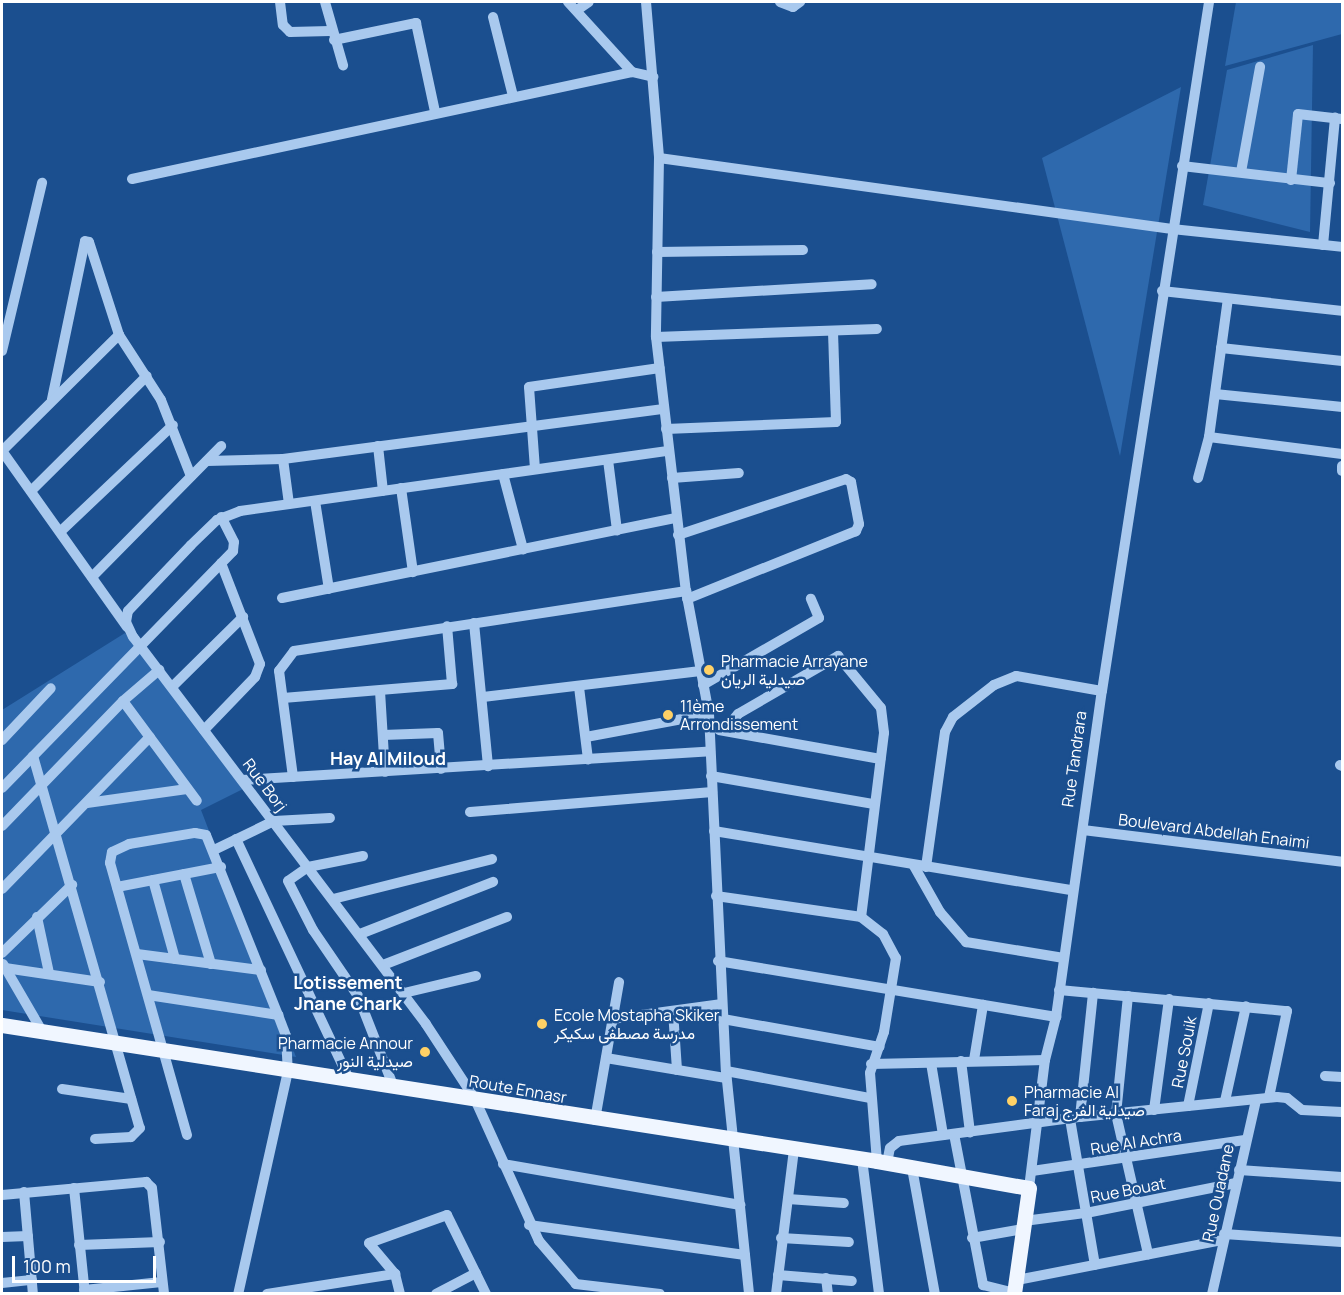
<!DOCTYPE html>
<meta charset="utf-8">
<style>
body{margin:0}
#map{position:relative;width:1344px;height:1295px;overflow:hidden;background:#1b4f8f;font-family:Manrope,Vazirmatn,sans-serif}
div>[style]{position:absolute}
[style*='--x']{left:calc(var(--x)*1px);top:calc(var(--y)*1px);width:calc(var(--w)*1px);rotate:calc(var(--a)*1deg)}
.green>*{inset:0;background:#2e69ad}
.minor>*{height:10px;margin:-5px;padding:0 5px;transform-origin:5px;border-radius:5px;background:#a9c9ee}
.major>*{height:15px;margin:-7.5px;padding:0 7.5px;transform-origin:7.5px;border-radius:7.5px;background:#f0f6ff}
.dots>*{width:16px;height:16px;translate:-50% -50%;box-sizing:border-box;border:3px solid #1b4f8f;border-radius:50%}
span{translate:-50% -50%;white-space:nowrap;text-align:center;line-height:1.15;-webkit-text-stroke:5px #1b4f8f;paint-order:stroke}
.poi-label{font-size:16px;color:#fff}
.left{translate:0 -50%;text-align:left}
.right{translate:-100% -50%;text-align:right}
.street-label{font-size:16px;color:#fff}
.neighbourhood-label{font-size:18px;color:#fff;font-weight:700}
.frame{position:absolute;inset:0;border:3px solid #fff;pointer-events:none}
.scale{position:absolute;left:12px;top:1256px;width:144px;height:27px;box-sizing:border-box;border:3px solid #fff;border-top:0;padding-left:8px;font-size:18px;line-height:21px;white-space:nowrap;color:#fff;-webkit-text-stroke:4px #1b4f8f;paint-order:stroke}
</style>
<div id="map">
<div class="green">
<div style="clip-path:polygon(1236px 2px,1342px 2px,1342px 34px,1225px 66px)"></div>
<div style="clip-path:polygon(1313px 45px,1310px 232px,1203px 205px,1227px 70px)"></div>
<div style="clip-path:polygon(1181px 87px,1120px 456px,1042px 158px)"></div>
<div style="clip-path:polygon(125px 633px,245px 788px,201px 810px,296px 1057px,2px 1010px,2px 710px)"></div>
</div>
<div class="minor">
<div style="--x:280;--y:2;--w:23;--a:83"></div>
<div style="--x:283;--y:25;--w:10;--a:45"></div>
<div style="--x:290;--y:32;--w:40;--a:-1.4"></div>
<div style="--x:325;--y:2;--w:66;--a:74.1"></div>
<div style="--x:568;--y:2;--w:95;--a:47.6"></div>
<div style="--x:632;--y:72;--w:22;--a:13"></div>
<div style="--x:646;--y:2;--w:157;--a:85.2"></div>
<div style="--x:659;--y:158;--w:179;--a:91"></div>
<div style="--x:656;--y:337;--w:256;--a:83.3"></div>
<div style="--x:686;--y:591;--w:125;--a:79.4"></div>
<div style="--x:709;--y:714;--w:357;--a:87.3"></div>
<div style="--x:726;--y:1071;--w:224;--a:84.1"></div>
<div style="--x:780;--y:2;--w:14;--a:21"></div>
<div style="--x:793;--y:7;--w:9;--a:-36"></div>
<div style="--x:577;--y:10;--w:14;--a:-34"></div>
<div style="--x:493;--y:17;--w:81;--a:75.8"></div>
<div style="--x:334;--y:40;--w:84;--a:-11.7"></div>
<div style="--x:416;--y:23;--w:91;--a:77.9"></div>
<div style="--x:659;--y:158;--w:518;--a:7.88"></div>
<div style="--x:1172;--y:229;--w:171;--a:6"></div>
<div style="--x:1182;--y:166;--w:149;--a:6.6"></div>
<div style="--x:1241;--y:172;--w:107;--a:-79.7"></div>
<div style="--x:132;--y:179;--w:511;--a:-12.08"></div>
<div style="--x:1291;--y:180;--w:66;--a:-83.9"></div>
<div style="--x:1298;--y:114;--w:44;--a:6.5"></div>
<div style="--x:1323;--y:245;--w:128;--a:-84.6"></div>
<div style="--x:657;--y:252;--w:146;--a:-0.8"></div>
<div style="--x:1162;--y:291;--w:181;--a:6.3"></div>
<div style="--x:656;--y:297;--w:216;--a:-3.4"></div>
<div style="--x:656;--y:337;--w:221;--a:-2.1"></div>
<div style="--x:1221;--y:348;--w:122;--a:6.1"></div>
<div style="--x:2;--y:351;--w:173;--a:-76.6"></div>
<div style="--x:1215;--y:394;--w:128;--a:5.8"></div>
<div style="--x:52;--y:399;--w:161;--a:-78.2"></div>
<div style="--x:85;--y:241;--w:4;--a:14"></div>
<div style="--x:89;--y:242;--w:98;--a:72.1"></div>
<div style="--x:119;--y:335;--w:77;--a:57.1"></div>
<div style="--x:161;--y:400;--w:82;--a:68.5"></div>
<div style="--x:666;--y:429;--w:170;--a:-2.4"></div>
<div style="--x:836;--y:422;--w:91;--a:-91.9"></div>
<div style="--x:1209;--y:437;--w:134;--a:7.3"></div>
<div style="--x:378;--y:446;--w:45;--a:83.7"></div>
<div style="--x:2;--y:451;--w:216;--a:54.6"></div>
<div style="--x:2;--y:451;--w:165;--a:-44.8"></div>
<div style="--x:283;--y:459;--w:45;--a:82.4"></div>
<div style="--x:608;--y:460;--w:71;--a:82.7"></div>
<div style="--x:207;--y:461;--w:76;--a:-1.5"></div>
<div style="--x:283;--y:459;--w:384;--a:-7.5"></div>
<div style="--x:1342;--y:466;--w:5;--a:90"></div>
<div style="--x:535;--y:469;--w:82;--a:-94.2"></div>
<div style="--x:529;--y:387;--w:132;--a:-8.3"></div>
<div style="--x:503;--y:474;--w:78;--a:75.1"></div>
<div style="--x:672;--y:478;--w:67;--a:-4.3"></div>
<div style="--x:1198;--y:478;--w:42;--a:-75"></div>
<div style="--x:1209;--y:437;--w:139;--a:-82.2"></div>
<div style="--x:401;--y:488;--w:85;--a:81.9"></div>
<div style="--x:31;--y:491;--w:163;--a:-44.8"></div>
<div style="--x:315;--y:501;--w:89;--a:81"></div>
<div style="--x:61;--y:531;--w:154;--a:-43.4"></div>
<div style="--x:678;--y:535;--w:177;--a:-18.4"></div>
<div style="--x:846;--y:479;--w:6;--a:31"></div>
<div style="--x:851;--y:482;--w:43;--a:79.2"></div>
<div style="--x:859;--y:524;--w:8;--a:113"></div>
<div style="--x:856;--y:531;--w:182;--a:158.1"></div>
<div style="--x:92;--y:577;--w:184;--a:-45.4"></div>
<div style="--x:282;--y:598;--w:402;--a:-11.5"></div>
<div style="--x:474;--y:623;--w:144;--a:84.4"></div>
<div style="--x:703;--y:685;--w:134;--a:-30"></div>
<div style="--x:819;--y:618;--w:21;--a:-113"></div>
<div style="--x:172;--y:687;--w:100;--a:-44.6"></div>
<div style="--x:579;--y:687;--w:73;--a:82.9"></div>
<div style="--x:380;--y:691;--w:81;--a:86.5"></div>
<div style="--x:483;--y:697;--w:219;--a:-6.8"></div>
<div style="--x:283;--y:698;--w:170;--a:-4.7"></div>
<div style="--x:452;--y:684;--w:58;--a:-94.9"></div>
<div style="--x:123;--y:701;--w:124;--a:53.5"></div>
<div style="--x:725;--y:729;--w:20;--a:-49"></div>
<div style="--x:738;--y:714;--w:116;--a:-30.1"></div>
<div style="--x:838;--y:656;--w:67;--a:50.4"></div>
<div style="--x:881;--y:708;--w:25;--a:83"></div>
<div style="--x:884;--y:733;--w:185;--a:97.1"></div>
<div style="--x:861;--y:917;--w:28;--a:38"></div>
<div style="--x:883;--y:934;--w:27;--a:62"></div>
<div style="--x:896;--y:958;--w:75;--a:99.2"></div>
<div style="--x:884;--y:1032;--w:43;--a:108.9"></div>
<div style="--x:870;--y:1073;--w:88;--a:85.5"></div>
<div style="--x:204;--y:730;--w:74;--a:-46.1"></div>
<div style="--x:255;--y:677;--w:14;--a:-69"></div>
<div style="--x:260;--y:664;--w:108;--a:-111.1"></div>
<div style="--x:719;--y:730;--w:164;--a:10.2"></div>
<div style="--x:383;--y:735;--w:55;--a:-2.1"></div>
<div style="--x:438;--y:733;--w:36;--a:85"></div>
<div style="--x:586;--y:737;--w:125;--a:-10.6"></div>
<div style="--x:2;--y:740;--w:71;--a:-46.7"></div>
<div style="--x:33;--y:756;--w:387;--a:74"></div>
<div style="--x:140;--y:1128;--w:13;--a:135"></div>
<div style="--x:131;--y:1137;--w:36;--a:177"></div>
<div style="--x:1340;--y:765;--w:2;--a:27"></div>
<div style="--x:711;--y:776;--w:164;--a:9.8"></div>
<div style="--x:293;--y:777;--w:107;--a:-97.5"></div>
<div style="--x:279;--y:671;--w:25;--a:-53"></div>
<div style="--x:294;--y:651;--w:397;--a:-8.7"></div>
<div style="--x:242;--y:780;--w:469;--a:-3.5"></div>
<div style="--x:2;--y:788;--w:331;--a:-45.7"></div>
<div style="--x:233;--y:551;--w:9;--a:-84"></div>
<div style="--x:234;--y:542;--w:28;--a:-117"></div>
<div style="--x:87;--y:803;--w:101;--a:-8"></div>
<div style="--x:470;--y:812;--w:243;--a:-4.7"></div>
<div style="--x:2;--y:826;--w:174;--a:-45.9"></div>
<div style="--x:123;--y:701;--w:48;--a:-40.7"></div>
<div style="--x:1083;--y:830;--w:261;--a:7"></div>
<div style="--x:714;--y:831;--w:363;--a:9.4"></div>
<div style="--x:236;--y:839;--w:268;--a:64.8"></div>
<div style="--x:214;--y:850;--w:67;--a:-25.8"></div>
<div style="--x:274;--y:821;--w:56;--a:-3.1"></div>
<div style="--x:363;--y:856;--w:56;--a:168.7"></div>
<div style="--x:308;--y:867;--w:24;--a:145"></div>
<div style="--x:288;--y:881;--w:55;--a:63"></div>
<div style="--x:313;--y:930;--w:80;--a:55.7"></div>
<div style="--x:358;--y:996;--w:99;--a:68.6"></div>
<div style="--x:914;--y:866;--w:53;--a:60.5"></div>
<div style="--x:940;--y:912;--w:40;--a:49"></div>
<div style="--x:966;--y:942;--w:99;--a:9.3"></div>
<div style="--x:926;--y:867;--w:136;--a:-82"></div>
<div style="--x:945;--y:732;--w:17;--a:-62"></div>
<div style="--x:953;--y:717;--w:52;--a:-38"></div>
<div style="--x:994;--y:685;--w:24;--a:-22"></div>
<div style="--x:1016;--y:676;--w:87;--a:9.9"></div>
<div style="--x:184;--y:874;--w:94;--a:73.3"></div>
<div style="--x:153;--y:880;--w:82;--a:74.4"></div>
<div style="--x:117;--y:887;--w:106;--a:-10.9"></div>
<div style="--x:2;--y:889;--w:212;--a:-45.8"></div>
<div style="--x:716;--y:896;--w:147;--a:8.2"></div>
<div style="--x:333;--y:899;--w:164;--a:-14.1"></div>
<div style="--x:37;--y:917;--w:57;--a:77.9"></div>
<div style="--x:360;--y:934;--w:143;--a:-21.4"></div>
<div style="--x:2;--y:953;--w:98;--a:-44.2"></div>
<div style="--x:137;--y:954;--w:125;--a:7.4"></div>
<div style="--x:718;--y:961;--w:343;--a:9.4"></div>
<div style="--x:3;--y:964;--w:78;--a:59.8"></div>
<div style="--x:383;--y:965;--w:133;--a:-21.2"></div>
<div style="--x:5;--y:968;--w:96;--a:8.4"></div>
<div style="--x:1059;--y:990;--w:229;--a:5.3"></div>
<div style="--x:1287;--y:1011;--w:88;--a:101.8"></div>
<div style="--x:404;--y:993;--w:74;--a:-13.3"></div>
<div style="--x:148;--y:995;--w:132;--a:8.7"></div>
<div style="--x:278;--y:1015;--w:22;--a:69"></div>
<div style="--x:286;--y:1036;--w:35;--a:87"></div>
<div style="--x:288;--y:1071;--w:229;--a:102.6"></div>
<div style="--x:1128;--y:996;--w:119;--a:95.8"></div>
<div style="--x:1116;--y:1114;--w:144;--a:77.1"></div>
<div style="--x:673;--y:1011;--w:59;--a:86.1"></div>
<div style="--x:612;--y:1019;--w:111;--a:-7.8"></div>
<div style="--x:723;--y:1019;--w:159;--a:10.1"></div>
<div style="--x:606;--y:1058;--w:122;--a:9.5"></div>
<div style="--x:974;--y:1060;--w:56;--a:-80.7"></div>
<div style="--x:961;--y:1061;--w:72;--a:82.8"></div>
<div style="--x:931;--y:1063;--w:73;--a:80.5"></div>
<div style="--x:871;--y:1064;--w:174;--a:-1.3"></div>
<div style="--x:726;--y:1071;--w:147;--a:10.6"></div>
<div style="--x:1325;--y:1076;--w:17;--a:3"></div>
<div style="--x:62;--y:1089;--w:70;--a:8.2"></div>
<div style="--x:1225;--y:1101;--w:97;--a:-77.5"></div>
<div style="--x:1188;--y:1106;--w:105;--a:-78.5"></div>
<div style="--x:1154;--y:1110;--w:112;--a:-82.3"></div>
<div style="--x:1080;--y:1117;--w:125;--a:-84"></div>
<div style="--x:1070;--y:1119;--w:148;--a:80.3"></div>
<div style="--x:595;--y:1120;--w:140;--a:-80.1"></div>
<div style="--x:954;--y:1134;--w:154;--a:79.1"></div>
<div style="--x:983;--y:1285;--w:32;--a:14"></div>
<div style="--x:187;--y:1135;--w:283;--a:-105.8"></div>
<div style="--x:110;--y:863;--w:11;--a:-80"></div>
<div style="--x:112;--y:852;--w:19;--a:-25"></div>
<div style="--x:129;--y:844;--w:67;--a:-9.5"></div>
<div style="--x:195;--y:833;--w:11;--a:10"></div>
<div style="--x:206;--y:835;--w:194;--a:68.2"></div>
<div style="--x:862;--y:1159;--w:136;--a:82.8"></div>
<div style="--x:887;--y:1163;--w:15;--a:-79"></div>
<div style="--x:890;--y:1148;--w:11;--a:-38"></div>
<div style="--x:899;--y:1141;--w:183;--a:-7.6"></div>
<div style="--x:1080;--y:1117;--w:198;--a:-5.8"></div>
<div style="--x:1277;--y:1097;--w:10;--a:6"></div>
<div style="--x:1287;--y:1098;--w:19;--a:39"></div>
<div style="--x:1302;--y:1110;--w:40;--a:2.9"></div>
<div style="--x:503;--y:1164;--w:241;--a:9.8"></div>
<div style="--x:912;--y:1168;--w:128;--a:79.7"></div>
<div style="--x:1239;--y:1170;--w:103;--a:3.9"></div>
<div style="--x:1032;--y:1171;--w:215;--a:-8.3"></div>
<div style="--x:74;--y:1188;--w:107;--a:84.1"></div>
<div style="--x:1029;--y:1188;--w:129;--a:-82.9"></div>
<div style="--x:1045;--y:1060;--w:44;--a:-75.7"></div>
<div style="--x:1056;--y:1017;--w:329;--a:-82"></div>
<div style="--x:1102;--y:691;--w:697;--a:-81.17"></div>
<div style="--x:24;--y:1192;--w:102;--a:85"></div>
<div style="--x:2;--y:1195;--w:145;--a:-5.2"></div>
<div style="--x:146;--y:1182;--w:8;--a:45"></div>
<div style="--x:152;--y:1188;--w:107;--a:83.5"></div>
<div style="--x:788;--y:1199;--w:56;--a:4.1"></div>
<div style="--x:1024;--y:1221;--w:63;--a:-7.4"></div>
<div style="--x:1086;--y:1213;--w:153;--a:-11.3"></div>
<div style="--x:529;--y:1225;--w:218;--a:7.9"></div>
<div style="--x:1224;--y:1234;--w:118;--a:3.9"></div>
<div style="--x:2;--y:1237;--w:26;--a:-2"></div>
<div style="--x:781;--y:1238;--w:68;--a:3.4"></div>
<div style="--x:972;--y:1238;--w:52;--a:-10"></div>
<div style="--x:79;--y:1245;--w:81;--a:-2.1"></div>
<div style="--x:778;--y:1275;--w:74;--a:4.6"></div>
<div style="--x:826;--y:1278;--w:16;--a:83"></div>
<div style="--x:1017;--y:1280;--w:210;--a:-11"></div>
<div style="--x:2;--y:1283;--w:30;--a:-6"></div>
<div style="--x:84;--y:1290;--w:78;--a:-5.9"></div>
<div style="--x:267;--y:1294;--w:130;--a:-8.9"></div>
<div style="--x:400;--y:1294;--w:21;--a:-104"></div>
<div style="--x:395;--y:1274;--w:40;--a:-130"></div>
<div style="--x:369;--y:1243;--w:83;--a:-19.7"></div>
<div style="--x:447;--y:1215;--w:88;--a:63.7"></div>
<div style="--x:436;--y:1294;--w:45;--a:-27.7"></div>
<div style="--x:660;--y:1294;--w:85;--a:-173.2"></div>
<div style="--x:576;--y:1284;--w:57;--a:-130.7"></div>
<div style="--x:539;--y:1241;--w:156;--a:-114.3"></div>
<div style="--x:475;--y:1099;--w:90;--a:-123.2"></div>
<div style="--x:426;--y:1024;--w:485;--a:-127.1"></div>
<div style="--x:133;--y:637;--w:17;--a:-115"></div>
<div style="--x:126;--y:622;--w:11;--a:-80"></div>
<div style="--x:128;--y:611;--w:91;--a:-46.3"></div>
<div style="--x:191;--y:545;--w:36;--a:-44"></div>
<div style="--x:217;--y:520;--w:25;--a:-21"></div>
<div style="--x:240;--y:511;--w:432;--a:-8"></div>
<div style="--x:776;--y:1294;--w:145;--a:-82.9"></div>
<div style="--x:1212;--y:1294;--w:199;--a:-77.2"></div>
</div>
<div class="major">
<div style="--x:2;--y:1025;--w:886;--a:8.83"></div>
<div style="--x:877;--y:1161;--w:154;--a:10.1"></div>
<div style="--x:1029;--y:1188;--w:107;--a:98.1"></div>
</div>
<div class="dots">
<div style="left:709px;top:670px;background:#ffd166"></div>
<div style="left:668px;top:715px;background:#ffd166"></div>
<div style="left:542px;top:1024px;background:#ffd166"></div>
<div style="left:425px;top:1052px;background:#ffd166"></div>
<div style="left:1012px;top:1101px;background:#ffd166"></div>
</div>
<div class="poi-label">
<span class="left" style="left:721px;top:670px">Pharmacie Arrayane<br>صيدلية الريان</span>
<span class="left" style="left:680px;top:715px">11ème<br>Arrondissement</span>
<span class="left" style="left:554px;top:1024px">Ecole Mostapha Skiker<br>مدرسة مصطفى سكيكر</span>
<span class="right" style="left:413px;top:1052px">Pharmacie Annour<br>صيدلية النور</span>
<span class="left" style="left:1024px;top:1101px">Pharmacie Al<br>Faraj صيدلية الفرج</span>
</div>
<div class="street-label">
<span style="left:1074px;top:759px;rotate:-82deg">Rue Tandrara</span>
<span style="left:265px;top:785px;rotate:53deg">Rue Borj</span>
<span style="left:1214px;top:831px;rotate:7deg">Boulevard Abdellah Enaimi</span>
<span style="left:1184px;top:1052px;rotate:-79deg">Rue Souik</span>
<span style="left:518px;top:1089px;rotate:10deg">Route Ennasr</span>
<span style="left:1136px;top:1142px;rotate:-9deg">Rue Al Achra</span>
<span style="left:1128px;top:1190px;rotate:-11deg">Rue Bouat</span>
<span style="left:1218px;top:1193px;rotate:-78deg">Rue Ouadane</span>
</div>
<div class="neighbourhood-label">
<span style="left:388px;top:758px">Hay Al Miloud</span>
<span style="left:348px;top:993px">Lotissement<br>Jnane Chark</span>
</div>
<div class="frame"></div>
<div class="scale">100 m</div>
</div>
